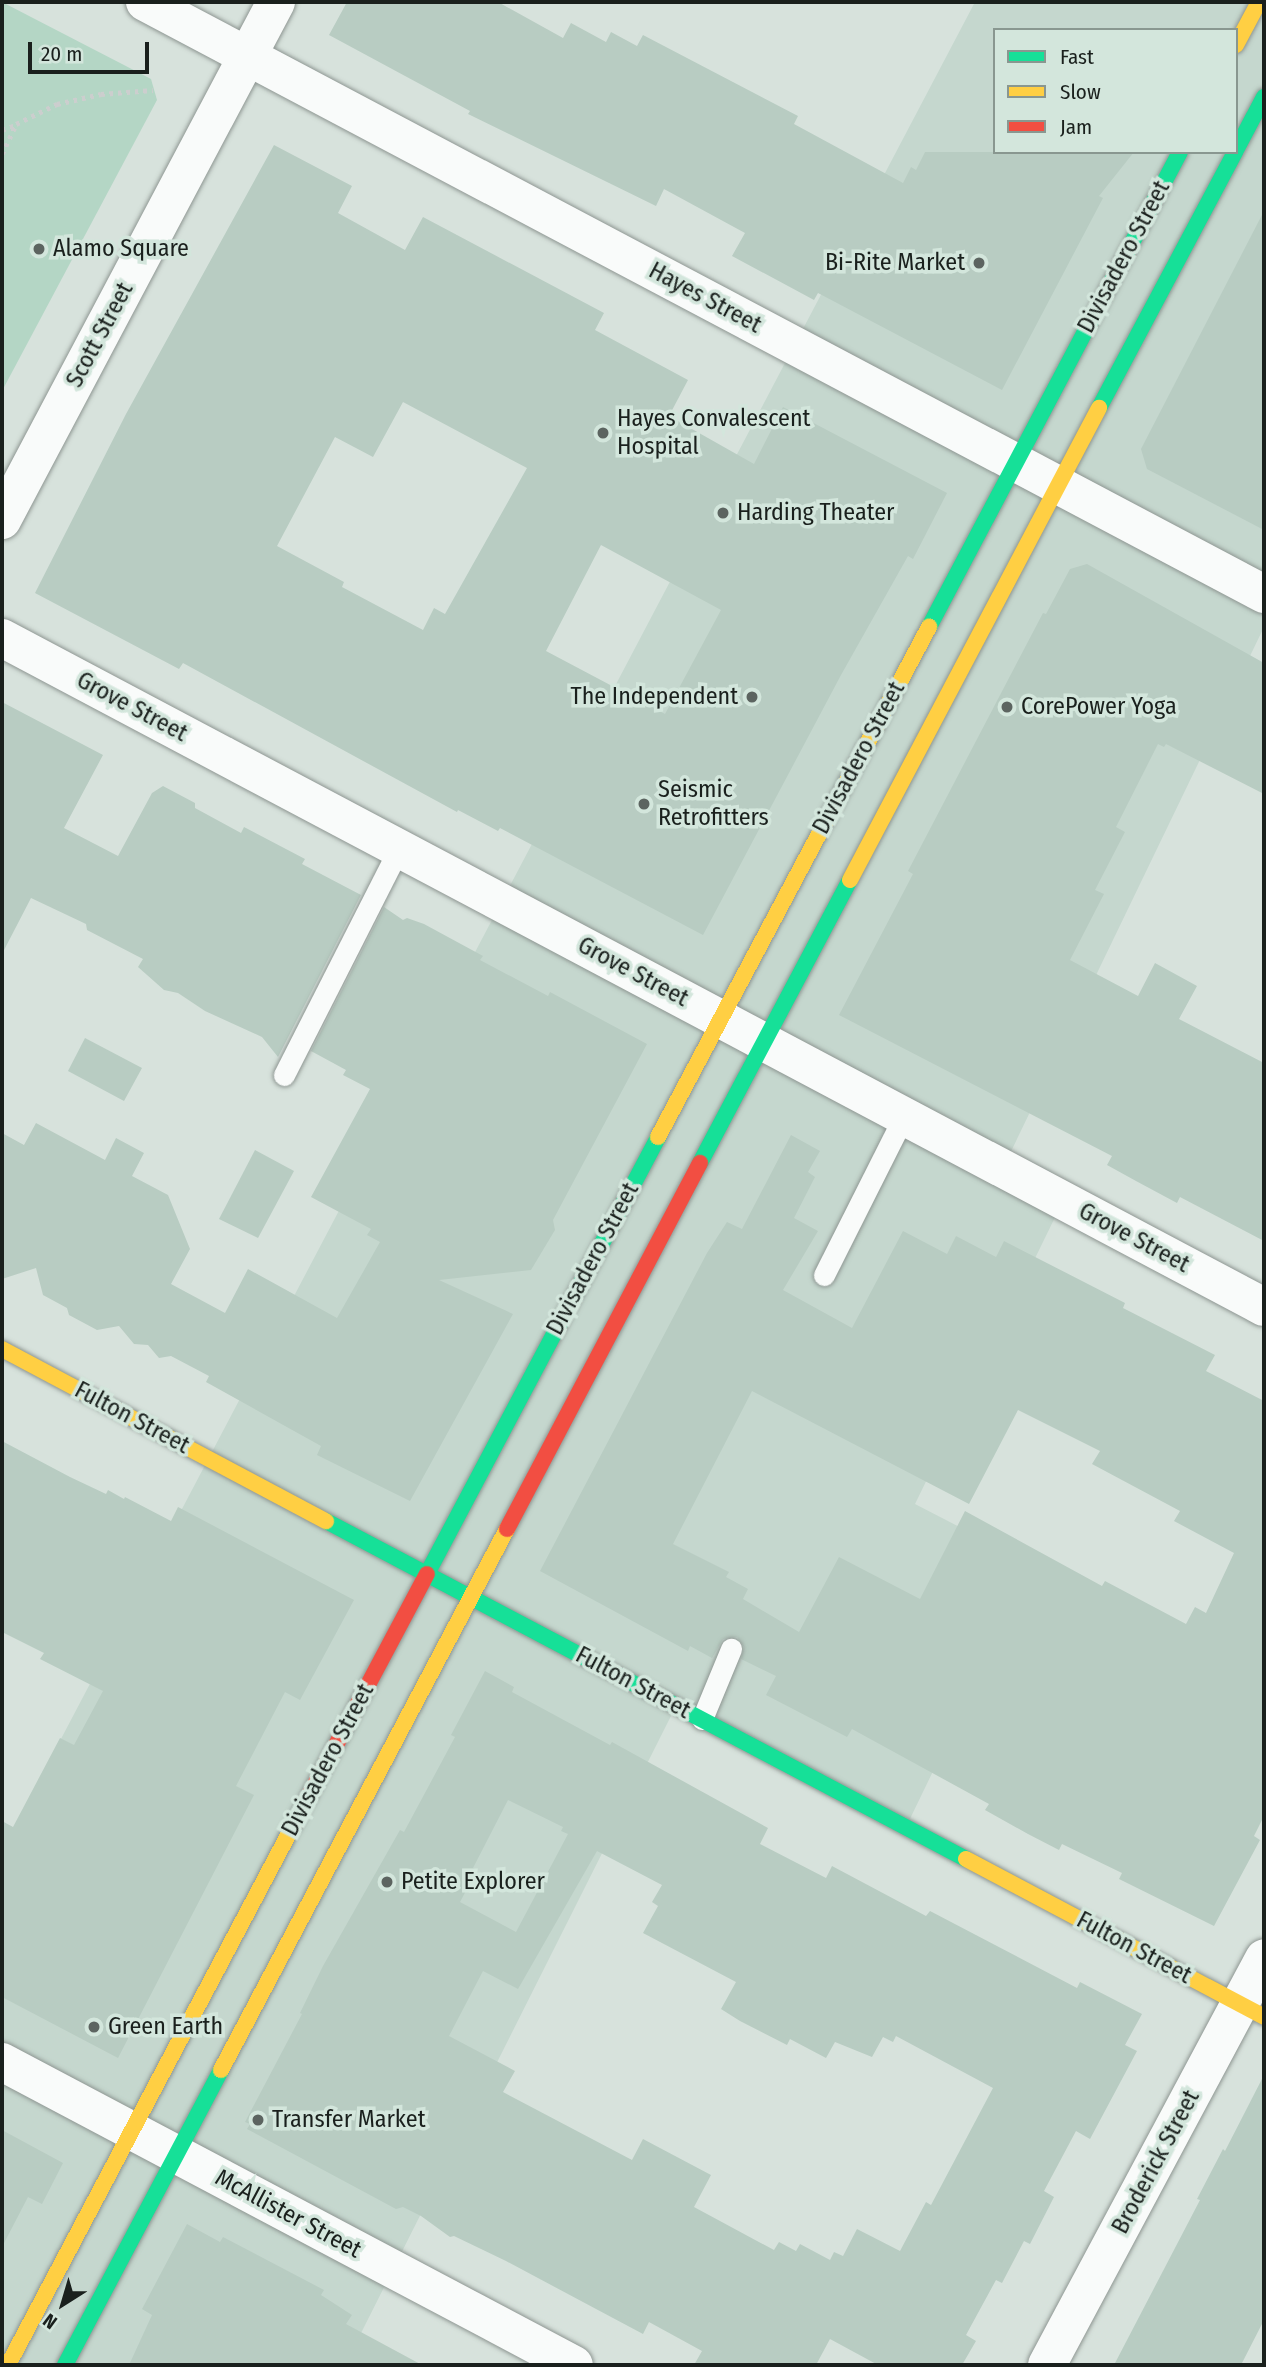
<!DOCTYPE html>
<style>
body{margin:0}
#map{position:relative;width:1266px;height:2367px;overflow:hidden;background:#d7e2dc;font-family:"Fira Sans Condensed",sans-serif}
div>[style]{position:absolute}
[style*='--x']{left:calc(var(--x)*1px);top:calc(var(--y)*1px);width:calc(var(--w)*1px);rotate:calc(var(--a)*1deg)}
.built>*{inset:0;background:#c5d7ce}
.green>*{inset:0;background:#b4d6c5}
.building>*{inset:0;background:#b8ccc2}
.path>*{height:4.5px;margin-top:-2.25px;transform-origin:0;background:repeating-linear-gradient(90deg,#cccece 0 3.5px,transparent 0 8.5px)}
.roads{filter:drop-shadow(0 0 2px #8e9692) drop-shadow(0 0 2px #8e9692)}
.lane>*{height:21px;margin:-10.5px;padding:0 10.5px;transform-origin:10.5px;border-radius:10.5px;background:#f9fbfa}
.street>*{height:38px;margin:-19px;padding:0 19px;transform-origin:19px;border-radius:19px;background:#f9fbfa}
.fast>*{height:16px;margin:-8px;padding:0 8px;transform-origin:8px;border-radius:8px;background:#16e098}
.slow>*{height:16px;margin:-8px;padding:0 8px;transform-origin:8px;border-radius:8px;background:#ffcf43}
.jam>*{height:16px;margin:-8px;padding:0 8px;transform-origin:8px;border-radius:8px;background:#f24e42}
.dots>*{width:19px;height:19px;translate:-50% -50%;box-sizing:border-box;border:4px solid #d3e6dc;border-radius:50%}
span{translate:-50% -50%;white-space:nowrap;text-align:center;line-height:1.15;-webkit-text-stroke:7px #d3e6dc;paint-order:stroke}
.poi-label{font-size:24px;color:#1a201d}
.left{translate:0 -50%;text-align:left}
.right{translate:-100% -50%;text-align:right}
.street-label{font-size:24px;color:#1a201d}
.frame{position:absolute;inset:0;border:4px solid #1a201d;pointer-events:none}
.legend{position:absolute;left:993px;top:28px;width:245px;height:126px;box-sizing:border-box;background:#d3e6dc;border:2px solid #899790;margin:0;padding:9px 12px;list-style:none;font-size:21px;color:#1a201d}
.legend li{display:flex;align-items:center;gap:14px;height:35px}
.legend b{width:35px;border:2px solid #899790}
.north{position:absolute;left:28px;top:2269px;width:70px;height:70px;-webkit-text-stroke:5px #d3e6dc;paint-order:stroke;rotate:217deg;font-size:19px;font-weight:700;line-height:28px;text-align:center;color:#1a201d}
.north::after{content:'';display:block;margin:auto;width:24px;height:32px;background:#1a201d;clip-path:polygon(50% 0,100% 100%,50% 72%,0 100%)}
.scale{position:absolute;left:28px;top:42px;width:121px;height:32px;box-sizing:border-box;border:4px solid #1a201d;border-top:0;padding-left:9px;font-size:21px;line-height:24px;white-space:nowrap;color:#1a201d;-webkit-text-stroke:5px #d3e6dc;paint-order:stroke}
</style>
<div id="map">
<div class="built">
<div style="clip-path:polygon(evenodd,975px 2px,1264px 2px,1264px 627px,1003px 1168px,1063px 1201px,915px 1504px,1033px 1565px,906px 1827px,676px 1706px,345px 2365px,2px 2365px,2px 1851px,975px 2px,995px 30px,1236px 30px,1236px 152px,995px 152px,995px 30px)"></div>
</div>
<div class="green">
<div style="clip-path:polygon(2px 2px,151px 79px,157px 100px,2px 391px)"></div>
</div>
<div class="building">
<div style="clip-path:polygon(347px 2px,498px 2px,563px 38px,571px 23px,606px 42px,611px 32px,637px 46px,643px 35px,798px 116px,794px 124px,903px 183px,911px 167px,916px 170px,925px 152px,1134px 152px,1099px 196px,1103px 198px,1002px 390px,818px 293px,814px 300px,732px 256px,745px 233px,664px 189px,656px 206px,468px 114px,470px 111px,329px 35px)"></div>
<div style="clip-path:polygon(evenodd,274px 145px,352px 186px,338px 213px,405px 250px,423px 217px,604px 313px,595px 330px,688px 380px,669px 416px,754px 464px,783px 407px,947px 493px,913px 559px,908px 556px,841px 675px,703px 935px,500px 828px,498px 831px,458px 810px,457px 812px,183px 663px,179px 669px,35px 593px,126px 414px,274px 145px,403px 402px,527px 468px,445px 614px,434px 608px,423px 630px,342px 587px,344px 582px,277px 546px,335px 437px,373px 457px,403px 402px,274px 145px,601px 545px,721px 610px,665px 714px,546px 651px,601px 545px)"></div>
<div style="clip-path:polygon(1264px 211px,1264px 530px,1147px 469px,1141px 449px)"></div>
<div style="clip-path:polygon(1087px 564px,1264px 663px,1264px 794px,1166px 744px,1164px 747px,1158px 744px,1116px 827px,1125px 832px,1095px 890px,1104px 894px,1070px 960px,1138px 996px,1155px 963px,1197px 986px,1179px 1019px,1264px 1063px,1264px 1241px,1180px 1197px,1177px 1203px,1136px 1181px,1107px 1165px,1112px 1156px,839px 1015px,913px 874px,908px 871px,1043px 613px,1046px 614px,1070px 569px)"></div>
<div style="clip-path:polygon(2px 702px,103px 755px,64px 828px,118px 856px,152px 793px,163px 786px,195px 803px,195px 808px,241px 833px,244px 827px,305px 859px,302px 864px,361px 895px,278px 1057px,262px 1037px,205px 1011px,178px 993px,164px 990px,138px 967px,143px 959px,87px 930px,86px 924px,31px 898px,2px 954px)"></div>
<div style="clip-path:polygon(384px 907px,403px 920px,407px 918px,424px 924px,483px 956px,480px 960px,548px 996px,550px 992px,647px 1044px,553px 1220px,555px 1230px,531px 1270px,439px 1280px,513px 1314px,410px 1501px,317px 1455px,321px 1446px,206px 1382px,209px 1376px,171px 1356px,159px 1358px,148px 1345px,134px 1344px,119px 1326px,97px 1330px,69px 1315px,67px 1308px,43px 1295px,36px 1268px,2px 1279px,2px 1133px,24px 1145px,36px 1123px,105px 1160px,116px 1138px,144px 1153px,132px 1176px,168px 1195px,190px 1249px,171px 1284px,225px 1313px,248px 1269px,337px 1318px,380px 1242px,367px 1235px,371px 1229px,311px 1197px,370px 1089px,343px 1075px,346px 1070px,311px 1051px)"></div>
<div style="clip-path:polygon(85px 1038px,142px 1068px,124px 1101px,68px 1071px)"></div>
<div style="clip-path:polygon(evenodd,791px 1135px,820px 1151px,808px 1172px,815px 1177px,794px 1218px,818px 1231px,783px 1290px,852px 1328px,903px 1231px,947px 1254px,956px 1236px,996px 1257px,1004px 1241px,1125px 1303px,1123px 1308px,1215px 1355px,1206px 1371px,1264px 1401px,1264px 1816px,1254px 1836px,1260px 1840px,1214px 1926px,1119px 1879px,1122px 1873px,1062px 1844px,1059px 1850px,1028px 1834px,985px 1810px,989px 1804px,852px 1729px,847px 1737px,766px 1695px,776px 1676px,741px 1659px,744px 1647px,737px 1637px,723px 1639px,712px 1658px,690px 1646px,688px 1651px,540px 1571px,707px 1253px,727px 1222px,742px 1229px,791px 1135px,752px 1391px,969px 1504px,1018px 1410px,1100px 1451px,1092px 1464px,1180px 1511px,1174px 1521px,1234px 1553px,1206px 1613px,1195px 1607px,1186px 1624px,1105px 1581px,1102px 1586px,965px 1511px,920px 1599px,839px 1557px,799px 1632px,743px 1599px,748px 1589px,726px 1577px,729px 1572px,673px 1544px,752px 1391px)"></div>
<div style="clip-path:polygon(255px 1150px,294px 1171px,258px 1238px,219px 1219px)"></div>
<div style="clip-path:polygon(2px 1441px,70px 1477px,106px 1494px,108px 1490px,124px 1499px,125px 1497px,171px 1521px,178px 1507px,354px 1600px,300px 1700px,285px 1692px,236px 1786px,254px 1795px,118px 2058px,2px 1997px,2px 1821px,13px 1827px,60px 1738px,74px 1745px,103px 1691px,40px 1659px,44px 1653px,2px 1632px)"></div>
<div style="clip-path:polygon(evenodd,485px 1671px,514px 1687px,512px 1692px,610px 1745px,612px 1742px,768px 1828px,760px 1844px,826px 1878px,832px 1866px,926px 1916px,930px 1911px,1077px 1988px,1080px 1982px,1142px 2014px,1125px 2045px,1137px 2051px,1090px 2139px,1076px 2131px,1044px 2191px,1054px 2197px,1030px 2244px,1024px 2241px,1002px 2283px,996px 2280px,966px 2335px,976px 2341px,962px 2365px,878px 2365px,830px 2339px,816px 2365px,694px 2365px,702px 2351px,649px 2322px,643px 2334px,506px 2261px,454px 2236px,450px 2237px,421px 2216px,403px 2207px,396px 2209px,247px 2129px,250px 2124px,245px 2122px,302px 2014px,300px 2013px,323px 1966px,400px 1830px,404px 1832px,455px 1737px,451px 1735px,485px 1671px,508px 1800px,563px 1827px,561px 1831px,568px 1834px,516px 1932px,460px 1902px,477px 1870px,473px 1868px,508px 1800px,485px 1671px,597px 1851px,662px 1885px,652px 1902px,658px 1906px,643px 1933px,736px 1982px,721px 2009px,740px 2021px,787px 2045px,790px 2039px,826px 2058px,835px 2042px,872px 2057px,883px 2037px,893px 2042px,896px 2036px,993px 2088px,931px 2205px,926px 2202px,900px 2251px,857px 2229px,843px 2256px,834px 2252px,830px 2260px,800px 2244px,796px 2251px,779px 2242px,774px 2250px,694px 2207px,711px 2175px,643px 2139px,632px 2160px,503px 2092px,515px 2071px,449px 2036px,483px 1971px,518px 1989px,597px 1851px)"></div>
<div style="clip-path:polygon(1264px 2075px,1264px 2320px,1241px 2365px,1114px 2365px,1200px 2200px,1197px 2199px,1223px 2149px,1225px 2151px)"></div>
<div style="clip-path:polygon(2px 2130px,63px 2163px,42px 2204px,28px 2197px,2px 2247px)"></div>
<div style="clip-path:polygon(187px 2224px,220px 2242px,223px 2237px,324px 2290px,321px 2295px,352px 2315px,346px 2324px,422px 2365px,129px 2365px,152px 2315px,142px 2309px)"></div>
</div>
<div class="path">
<div style="--x:2;--y:130;--w:15;--a:-20"></div>
<div style="--x:2;--y:154;--w:33;--a:-65"></div>
<div style="--x:16;--y:124;--w:46;--a:-26"></div>
<div style="--x:57;--y:104;--w:45;--a:-12.8"></div>
<div style="--x:101;--y:94;--w:52;--a:-4.4"></div>
</div>
<div class="roads">
<div class="lane">
<div style="--x:284;--y:1075;--w:252;--a:-63.1"></div>
<div style="--x:824;--y:1275;--w:178;--a:-63.3"></div>
<div style="--x:702;--y:1719;--w:76;--a:-67.5"></div>
</div>
<div class="street">
<div style="--x:145;--y:2;--w:1266;--a:27.88"></div>
<div style="--x:2;--y:520;--w:586;--a:-62.12"></div>
<div style="--x:2;--y:638;--w:1428;--a:27.93"></div>
<div style="--x:2;--y:2062;--w:647;--a:27.91"></div>
<div style="--x:1047;--y:2365;--w:461;--a:-61.9"></div>
</div>
<div class="fast">
<div style="--x:1236;--y:150;--w:60;--a:-62.2"></div>
<div style="--x:1099;--y:408;--w:290;--a:-62"></div>
<div style="--x:929;--y:627;--w:537;--a:-62.15"></div>
<div style="--x:700;--y:1163;--w:320;--a:-62.1"></div>
<div style="--x:326;--y:1521;--w:724;--a:27.84"></div>
<div style="--x:427;--y:1574;--w:494;--a:-62.1"></div>
<div style="--x:65;--y:2365;--w:334;--a:-62.1"></div>
</div>
<div class="slow">
<div style="--x:1236;--y:45;--w:49;--a:-61.9"></div>
<div style="--x:850;--y:880;--w:534;--a:-62.19"></div>
<div style="--x:658;--y:1137;--w:578;--a:-62.02"></div>
<div style="--x:2;--y:1349;--w:367;--a:28"></div>
<div style="--x:966;--y:1859;--w:337;--a:27.9"></div>
<div style="--x:221;--y:2070;--w:612;--a:-62.14"></div>
<div style="--x:8;--y:2365;--w:612;--a:-62.14"></div>
</div>
<div class="jam">
<div style="--x:507;--y:1529;--w:414;--a:-62.2"></div>
<div style="--x:294;--y:1824;--w:283;--a:-62"></div>
</div>
</div>
<div class="dots">
<div style="left:39px;top:249px;background:#5c6460"></div>
<div style="left:979px;top:263px;background:#5c6460"></div>
<div style="left:603px;top:433px;background:#5c6460"></div>
<div style="left:723px;top:513px;background:#5c6460"></div>
<div style="left:752px;top:697px;background:#5c6460"></div>
<div style="left:1007px;top:707px;background:#5c6460"></div>
<div style="left:644px;top:804px;background:#5c6460"></div>
<div style="left:387px;top:1882px;background:#5c6460"></div>
<div style="left:94px;top:2027px;background:#5c6460"></div>
<div style="left:258px;top:2120px;background:#5c6460"></div>
</div>
<div class="poi-label">
<span class="left" style="left:53px;top:249px">Alamo Square</span>
<span class="right" style="left:965px;top:263px">Bi-Rite Market</span>
<span class="left" style="left:617px;top:433px">Hayes Convalescent<br>Hospital</span>
<span class="left" style="left:737px;top:513px">Harding Theater</span>
<span class="right" style="left:738px;top:697px">The Independent</span>
<span class="left" style="left:1021px;top:707px">CorePower Yoga</span>
<span class="left" style="left:658px;top:804px">Seismic<br>Retrofitters</span>
<span class="left" style="left:401px;top:1882px">Petite Explorer</span>
<span class="left" style="left:108px;top:2027px">Green Earth</span>
<span class="left" style="left:272px;top:2120px">Transfer Market</span>
</div>
<div class="street-label">
<span style="left:1124px;top:257px;rotate:-62deg">Divisadero Street</span>
<span style="left:705px;top:298px;rotate:28deg">Hayes Street</span>
<span style="left:100px;top:335px;rotate:-62deg">Scott Street</span>
<span style="left:132px;top:707px;rotate:28deg">Grove Street</span>
<span style="left:859px;top:758px;rotate:-62deg">Divisadero Street</span>
<span style="left:633px;top:972px;rotate:28deg">Grove Street</span>
<span style="left:1134px;top:1238px;rotate:28deg">Grove Street</span>
<span style="left:593px;top:1259px;rotate:-62deg">Divisadero Street</span>
<span style="left:132px;top:1418px;rotate:28deg">Fulton Street</span>
<span style="left:633px;top:1683px;rotate:28deg">Fulton Street</span>
<span style="left:328px;top:1760px;rotate:-62deg">Divisadero Street</span>
<span style="left:1134px;top:1948px;rotate:28deg">Fulton Street</span>
<span style="left:1156px;top:2162px;rotate:-62deg">Broderick Street</span>
<span style="left:288px;top:2214px;rotate:28deg">McAllister Street</span>
</div>
<div class="frame"></div>
<ul class="legend">
<li><b style="height:9px;background:#16e098"></b>Fast</li>
<li><b style="height:9px;background:#ffcf43"></b>Slow</li>
<li><b style="height:9px;background:#f24e42"></b>Jam</li>
</ul>
<div class="north">N</div>
<div class="scale">20 m</div>
</div>
